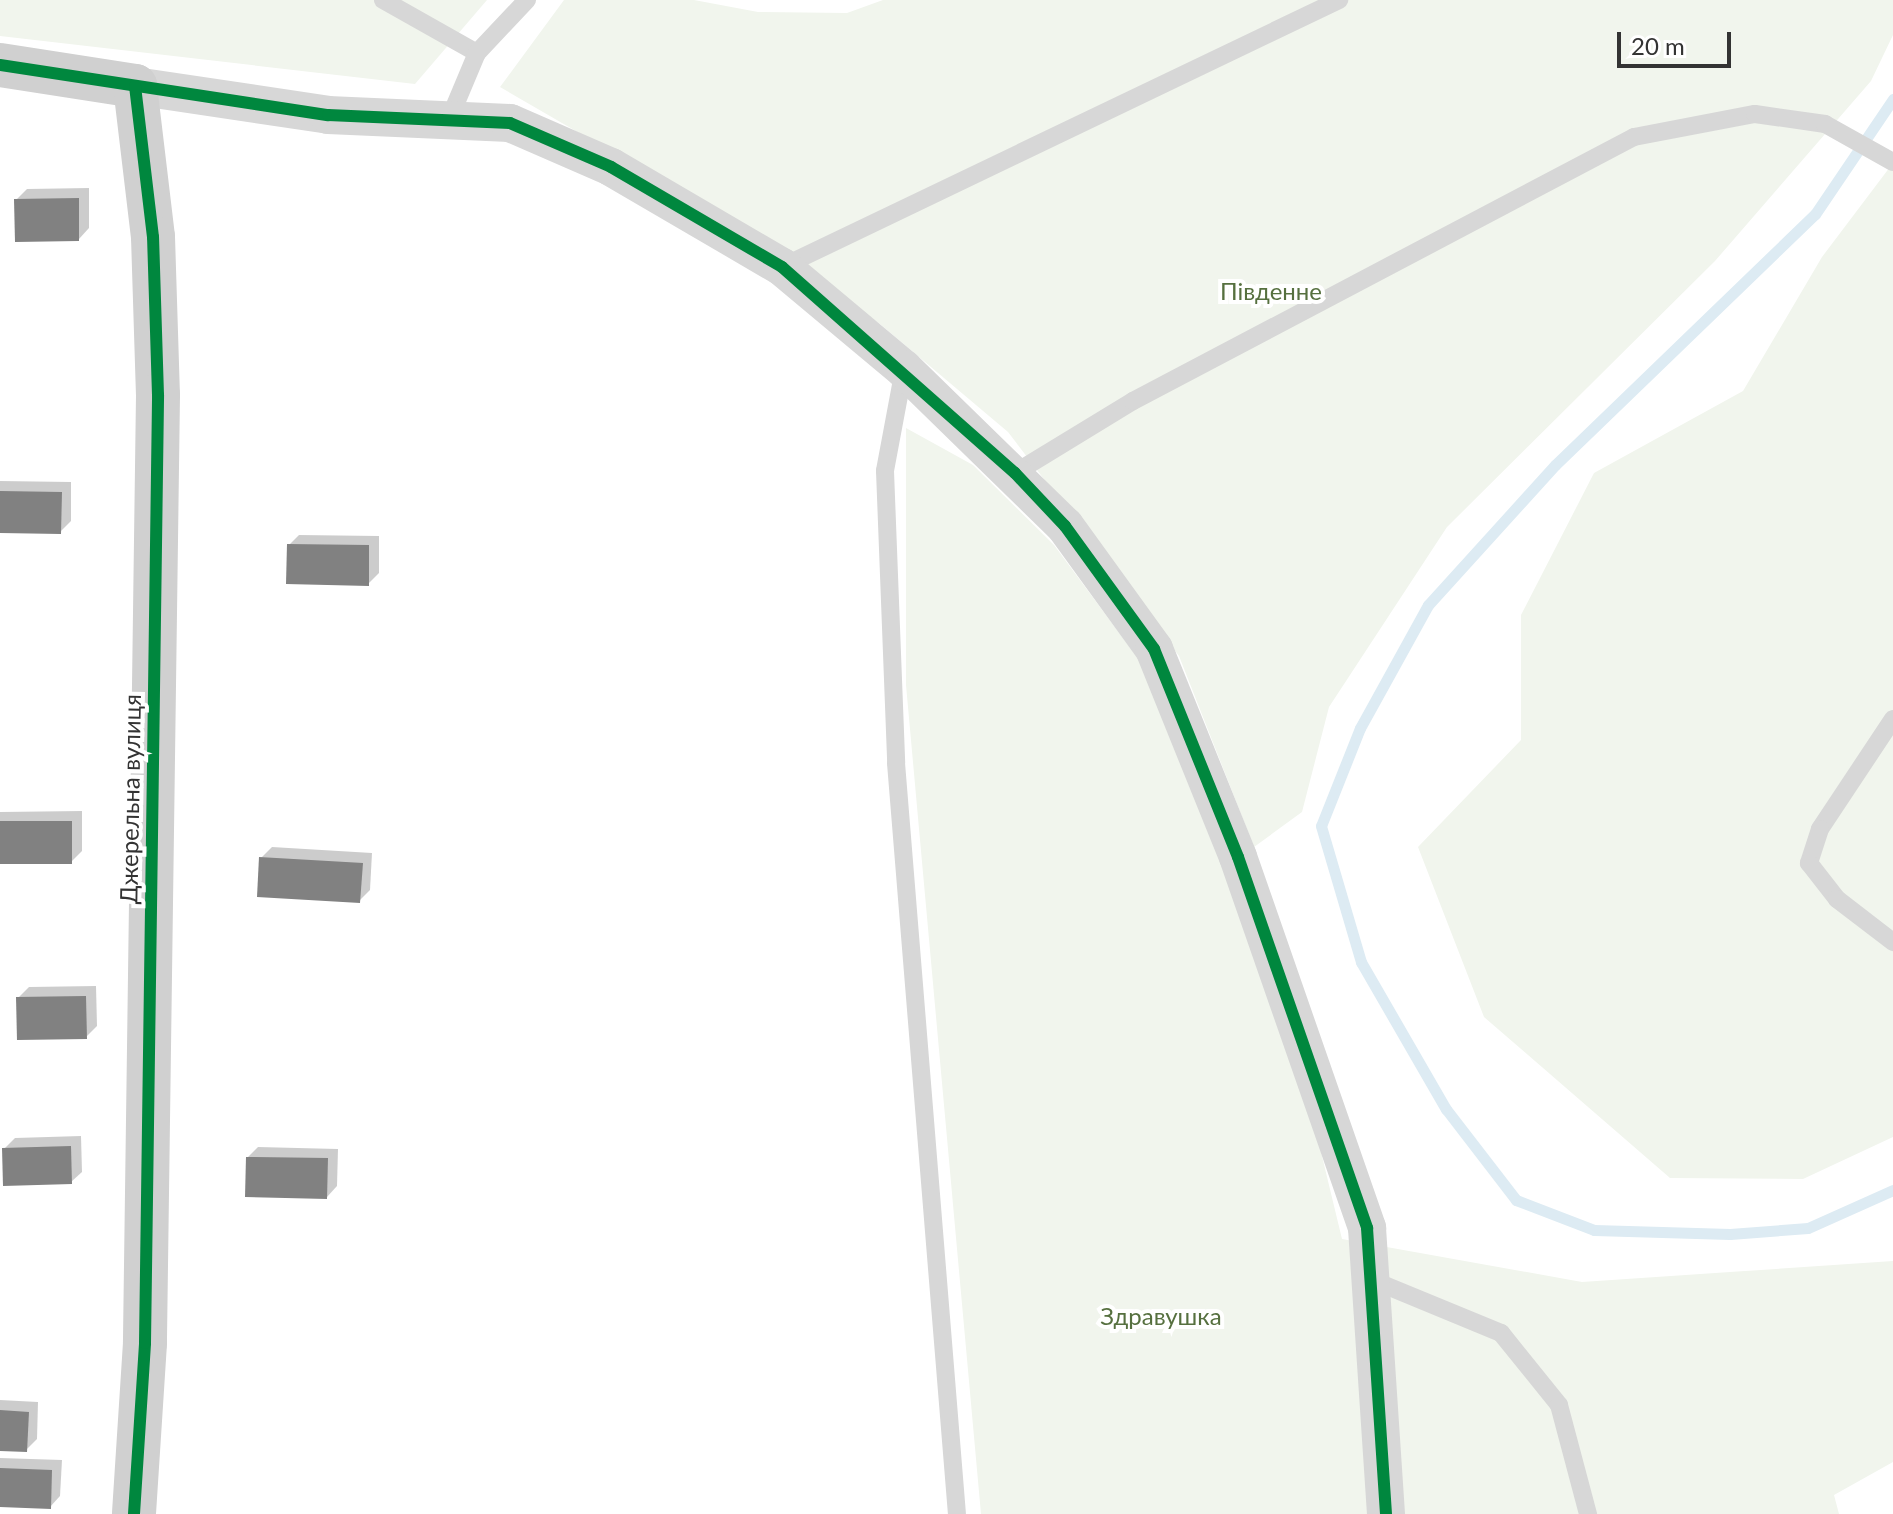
<!DOCTYPE html>
<meta charset="utf-8">
<style>
body{margin:0}
#map{position:relative;width:1893px;height:1514px;overflow:hidden;background:#fff;font-family:Lato,sans-serif}
div>[style]{position:absolute}
[style*='--x']{left:calc(var(--x)*1px);top:calc(var(--y)*1px);width:calc(var(--w)*1px);rotate:calc(var(--a)*1deg)}
.green>*{inset:0;background:#f1f5ed}
.shadow>*{inset:0;background:#0003}
.stream>*{height:11px;margin:-5.5px;padding:0 5.5px;transform-origin:5.5px;border-radius:5.5px;background:#ddebf3}
.building>*{inset:0;background:#818181}
.lane>*{height:18px;margin:-9px;padding:0 9px;transform-origin:9px;border-radius:9px;background:#d7d7d7}
.street>*{height:38px;margin:-19px;padding:0 19px;transform-origin:19px;border-radius:19px;background:#d7d7d7}
.secondary>*{height:44px;margin:-22px;padding:0 22px;transform-origin:22px;border-radius:22px;background:#d0d0d0}
.cycleway>*{height:12px;margin:-6px;padding:0 6px;transform-origin:6px;border-radius:6px;background:#00873e}
span{translate:-50% -50%;white-space:nowrap;text-align:center;line-height:1.15;-webkit-text-stroke:8px #fff;paint-order:stroke}
.park-label{font-size:24px;color:#56703f}
.street-label{font-size:24px;color:#333}
.scale{position:absolute;left:1617px;top:32px;width:114px;height:36px;box-sizing:border-box;border:4px solid #333;border-top:0;padding-left:10px;font-size:24px;line-height:28px;white-space:nowrap;color:#333;-webkit-text-stroke:6px #fff;paint-order:stroke}
</style>
<div id="map">
<div class="green">
<div style="clip-path:polygon(0 0,487px 0,415px 84px,0 36px)"></div>
<div style="clip-path:polygon(564px 0,694px 0,758px 12px,847px 13px,883px 0,1893px 0,1893px 35px,1871px 81px,1715px 261px,1447px 527px,1329px 707px,1302px 812px,1254px 847px,1179px 656px,1008px 432px,880px 324px,752px 233px,500px 87px)"></div>
<div style="clip-path:polygon(1893px 163px,1893px 1137px,1803px 1179px,1670px 1178px,1484px 1017px,1418px 847px,1521px 740px,1521px 615px,1594px 473px,1743px 391px,1822px 257px)"></div>
<div style="clip-path:polygon(906px 428px,973px 465px,1054px 545px,1154px 680px,1307px 1094px,1342px 1239px,1582px 1282px,1893px 1261px,1893px 1462px,1834px 1495px,1839px 1514px,981px 1514px,906px 685px)"></div>
</div>
<div class="shadow">
<div style="clip-path:polygon(89px 188px,89px 228px,79px 239px,16px 200px,27px 189px)"></div>
<div style="clip-path:polygon(0 481px,71px 482px,71px 521px,60px 532px,0 531px)"></div>
<div style="clip-path:polygon(299px 535px,379px 536px,379px 573px,368px 584px,289px 545px)"></div>
<div style="clip-path:polygon(82px 811px,82px 851px,71px 862px,0 862px,0 812px)"></div>
<div style="clip-path:polygon(272px 847px,372px 853px,370px 890px,359px 901px,261px 858px)"></div>
<div style="clip-path:polygon(96px 986px,97px 1026px,86px 1037px,18px 998px,29px 987px)"></div>
<div style="clip-path:polygon(81px 1136px,82px 1172px,71px 1182px,4px 1149px,15px 1138px)"></div>
<div style="clip-path:polygon(258px 1147px,338px 1149px,337px 1186px,327px 1197px,247px 1158px)"></div>
<div style="clip-path:polygon(0 1400px,38px 1402px,37px 1439px,26px 1450px,0 1449px)"></div>
<div style="clip-path:polygon(0 1458px,62px 1460px,60px 1496px,50px 1507px,0 1505px)"></div>
</div>
<div class="stream">
<div style="--x:1893;--y:99;--w:139;--a:124.1"></div>
<div style="--x:1815;--y:214;--w:361;--a:136"></div>
<div style="--x:1555;--y:465;--w:189;--a:132.2"></div>
<div style="--x:1428;--y:605;--w:141;--a:118.9"></div>
<div style="--x:1360;--y:728;--w:105;--a:111.7"></div>
<div style="--x:1321;--y:826;--w:142;--a:73.6"></div>
<div style="--x:1361;--y:962;--w:170;--a:60"></div>
<div style="--x:1446;--y:1109;--w:115;--a:52.4"></div>
<div style="--x:1516;--y:1200;--w:84;--a:21"></div>
<div style="--x:1594;--y:1230;--w:136;--a:1.7"></div>
<div style="--x:1730;--y:1234;--w:78;--a:-4.4"></div>
<div style="--x:1808;--y:1228;--w:93;--a:-24.1"></div>
</div>
<div class="building">
<div style="clip-path:polygon(79px 198px,79px 241px,15px 242px,14px 199px)"></div>
<div style="clip-path:polygon(0 491px,62px 492px,61px 534px,0 533px)"></div>
<div style="clip-path:polygon(287px 544px,369px 545px,369px 586px,286px 584px)"></div>
<div style="clip-path:polygon(0 821px,72px 821px,72px 864px,0 864px)"></div>
<div style="clip-path:polygon(259px 857px,363px 863px,360px 903px,257px 897px)"></div>
<div style="clip-path:polygon(86px 996px,87px 1039px,17px 1040px,16px 997px)"></div>
<div style="clip-path:polygon(71px 1146px,72px 1184px,3px 1186px,2px 1148px)"></div>
<div style="clip-path:polygon(246px 1157px,328px 1158px,327px 1199px,245px 1197px)"></div>
<div style="clip-path:polygon(0 1410px,29px 1412px,27px 1452px,0 1451px)"></div>
<div style="clip-path:polygon(0 1468px,52px 1470px,51px 1509px,0 1507px)"></div>
</div>
<div class="lane">
<div style="--x:383;--y:0;--w:108;--a:29.4"></div>
<div style="--x:448;--y:122;--w:75;--a:-67.2"></div>
<div style="--x:477;--y:53;--w:73;--a:-46.7"></div>
<div style="--x:782;--y:267;--w:618;--a:-25.61"></div>
<div style="--x:904;--y:369;--w:104;--a:100.6"></div>
<div style="--x:885;--y:471;--w:292;--a:87.8"></div>
<div style="--x:896;--y:763;--w:753;--a:85.36"></div>
<div style="--x:1015;--y:473;--w:138;--a:-31.4"></div>
<div style="--x:1133;--y:401;--w:566;--a:-27.79"></div>
<div style="--x:1634;--y:137;--w:123;--a:-10.8"></div>
<div style="--x:1755;--y:114;--w:71;--a:8.1"></div>
<div style="--x:1825;--y:124;--w:78;--a:29.2"></div>
<div style="--x:1893;--y:719;--w:132;--a:123.6"></div>
<div style="--x:1820;--y:829;--w:36;--a:108"></div>
<div style="--x:1809;--y:863;--w:46;--a:52.1"></div>
<div style="--x:1837;--y:899;--w:71;--a:37.5"></div>
<div style="--x:1370;--y:1279;--w:142;--a:22.4"></div>
<div style="--x:1501;--y:1333;--w:92;--a:51.1"></div>
<div style="--x:1559;--y:1405;--w:113;--a:75.1"></div>
</div>
<div class="street">
<div style="--x:135;--y:86;--w:195;--a:8.5"></div>
<div style="--x:328;--y:115;--w:182;--a:2.5"></div>
<div style="--x:510;--y:123;--w:110;--a:23.5"></div>
<div style="--x:611;--y:167;--w:198;--a:30.3"></div>
<div style="--x:782;--y:267;--w:159;--a:39.9"></div>
<div style="--x:904;--y:369;--w:225;--a:44.3"></div>
<div style="--x:1065;--y:526;--w:152;--a:54.1"></div>
<div style="--x:1154;--y:649;--w:224;--a:68"></div>
<div style="--x:1238;--y:857;--w:393;--a:70.8"></div>
<div style="--x:1367;--y:1228;--w:287;--a:86.2"></div>
</div>
<div class="secondary">
<div style="--x:0;--y:65;--w:137;--a:8.8"></div>
<div style="--x:135;--y:86;--w:152;--a:83.2"></div>
<div style="--x:153;--y:237;--w:158;--a:88.2"></div>
<div style="--x:158;--y:395;--w:948;--a:90.79"></div>
<div style="--x:145;--y:1343;--w:171;--a:93.7"></div>
</div>
<div class="cycleway">
<div style="--x:0;--y:65;--w:332;--a:8.7"></div>
<div style="--x:328;--y:115;--w:182;--a:2.5"></div>
<div style="--x:510;--y:123;--w:110;--a:23.5"></div>
<div style="--x:611;--y:167;--w:198;--a:30.3"></div>
<div style="--x:782;--y:267;--w:311;--a:41.5"></div>
<div style="--x:1015;--y:473;--w:73;--a:46.7"></div>
<div style="--x:1065;--y:526;--w:152;--a:54.1"></div>
<div style="--x:1154;--y:649;--w:224;--a:68"></div>
<div style="--x:1238;--y:857;--w:393;--a:70.8"></div>
<div style="--x:1367;--y:1228;--w:287;--a:86.2"></div>
<div style="--x:134;--y:1514;--w:171;--a:-86.3"></div>
<div style="--x:145;--y:1343;--w:948;--a:-89.21"></div>
<div style="--x:158;--y:395;--w:158;--a:-91.8"></div>
<div style="--x:153;--y:237;--w:152;--a:-96.8"></div>
</div>
<div class="park-label">
<span style="left:1271px;top:291px">Південне</span>
<span style="left:1161px;top:1316px">Здравушка</span>
</div>
<div class="street-label">
<span style="left:130px;top:799px;rotate:-89deg">Джерельна вулиця</span>
</div>
<div class="scale">20 m</div>
</div>
